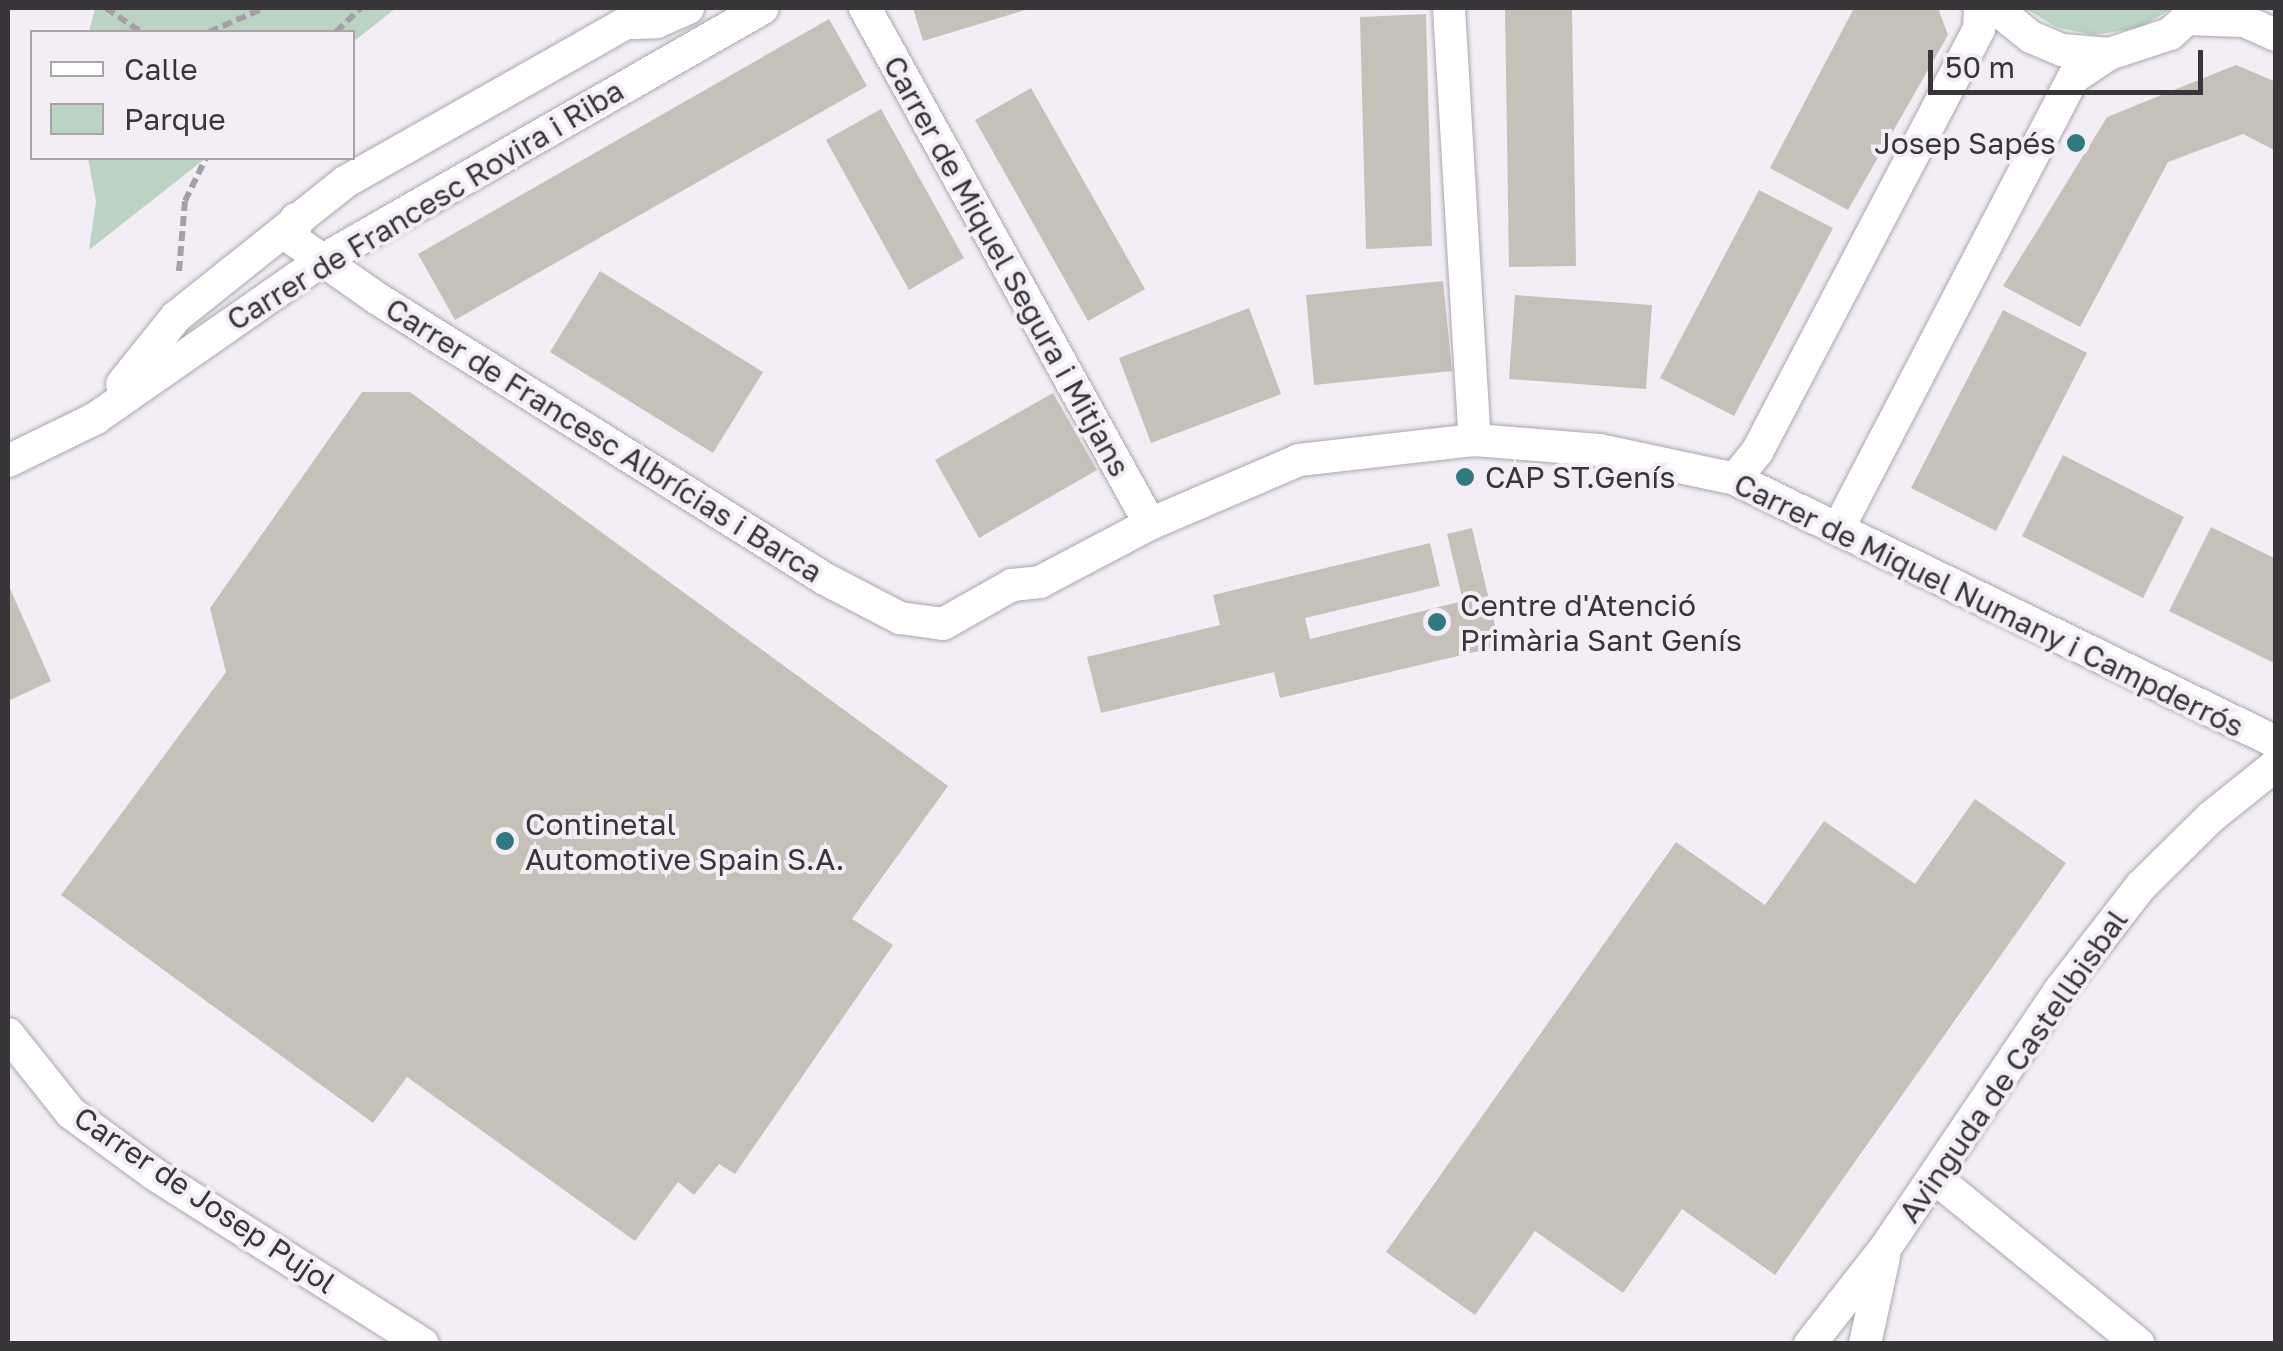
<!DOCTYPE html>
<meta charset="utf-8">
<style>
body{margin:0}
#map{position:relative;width:2283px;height:1351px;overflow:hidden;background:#f3eef6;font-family:"Golos Text",sans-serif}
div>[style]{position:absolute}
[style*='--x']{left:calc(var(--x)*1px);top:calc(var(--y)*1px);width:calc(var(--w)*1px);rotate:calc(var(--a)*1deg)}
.green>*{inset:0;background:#bad3c3}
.building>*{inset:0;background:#c5c1b9}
.path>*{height:6px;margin-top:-3px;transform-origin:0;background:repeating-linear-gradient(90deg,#a4a1a6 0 10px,transparent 0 15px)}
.roads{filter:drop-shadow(0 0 2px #aba6ae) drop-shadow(0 0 2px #aba6ae)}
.street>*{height:32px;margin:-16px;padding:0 16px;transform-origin:16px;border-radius:16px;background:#fff}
.dots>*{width:28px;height:28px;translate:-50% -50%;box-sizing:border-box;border:5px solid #f3eef6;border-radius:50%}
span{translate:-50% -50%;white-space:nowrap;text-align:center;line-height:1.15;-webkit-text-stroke:8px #f3eef6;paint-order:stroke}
.poi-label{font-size:30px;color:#383639}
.right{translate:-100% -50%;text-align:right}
.left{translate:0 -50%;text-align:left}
.street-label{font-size:30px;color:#383639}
.frame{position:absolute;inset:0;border:10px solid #383639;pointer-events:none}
.legend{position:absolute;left:30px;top:30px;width:325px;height:130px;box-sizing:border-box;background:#f3eef6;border:2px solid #a8a4aa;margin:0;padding:12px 18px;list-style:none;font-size:30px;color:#383639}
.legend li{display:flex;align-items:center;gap:20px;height:50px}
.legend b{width:50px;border:2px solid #a8a4aa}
.scale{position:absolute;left:1928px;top:50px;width:275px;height:45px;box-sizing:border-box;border:5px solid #383639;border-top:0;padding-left:12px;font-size:30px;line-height:35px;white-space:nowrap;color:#383639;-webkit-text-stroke:8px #f3eef6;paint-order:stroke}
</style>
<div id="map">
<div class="green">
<div style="clip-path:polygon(95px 8px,396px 8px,353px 42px,352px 32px,89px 32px)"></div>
<div style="clip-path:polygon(2025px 8px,2173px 8px,2139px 28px,2093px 35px,2056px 27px)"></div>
<div style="clip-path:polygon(88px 158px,206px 158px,89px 250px,96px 201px)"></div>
</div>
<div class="building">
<div style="clip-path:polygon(913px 8px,1032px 8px,923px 41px)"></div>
<div style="clip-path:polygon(1505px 8px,1572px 8px,1576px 266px,1509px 267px)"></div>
<div style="clip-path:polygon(1854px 8px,1938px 8px,1948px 35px,1848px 210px,1770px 168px)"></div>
<div style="clip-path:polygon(1426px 14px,1432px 246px,1366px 249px,1360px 17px)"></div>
<div style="clip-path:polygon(829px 19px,867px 86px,455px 320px,418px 254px)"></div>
<div style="clip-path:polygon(2236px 65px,2276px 82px,2276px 151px,2243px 134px,2168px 162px,2080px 327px,2003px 286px,2107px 117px)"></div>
<div style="clip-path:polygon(1031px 88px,1145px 289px,1088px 321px,975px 120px)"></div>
<div style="clip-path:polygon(881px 109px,964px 258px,909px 290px,826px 140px)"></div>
<div style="clip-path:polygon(1759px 190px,1833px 228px,1734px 416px,1660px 378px)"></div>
<div style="clip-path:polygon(600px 271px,763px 372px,713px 453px,550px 352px)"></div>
<div style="clip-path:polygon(1443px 281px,1452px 371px,1314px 385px,1306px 295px)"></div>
<div style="clip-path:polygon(1515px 295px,1652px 305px,1646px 389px,1509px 379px)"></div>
<div style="clip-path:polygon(1249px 308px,1281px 394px,1151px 443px,1119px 358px)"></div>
<div style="clip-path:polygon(2003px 310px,2087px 353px,1996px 531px,1911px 488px)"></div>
<div style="clip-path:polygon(362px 392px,410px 392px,948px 786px,852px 919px,893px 945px,735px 1174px,719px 1164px,694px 1195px,678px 1182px,635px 1241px,407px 1077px,373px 1123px,61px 895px,226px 672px,210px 608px)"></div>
<div style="clip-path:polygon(1053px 393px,1097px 470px,979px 538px,935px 460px)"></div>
<div style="clip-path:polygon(2063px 455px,2184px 517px,2143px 598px,2022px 536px)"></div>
<div style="clip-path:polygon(2211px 527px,2276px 559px,2276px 664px,2169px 611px)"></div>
<div style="clip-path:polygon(1472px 528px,1500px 646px,1280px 698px,1274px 672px,1101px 713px,1087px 657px,1220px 625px,1213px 595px,1430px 543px,1440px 586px,1305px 618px,1310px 639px,1463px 601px,1447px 534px)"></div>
<div style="clip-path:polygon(8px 584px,51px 681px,8px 701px)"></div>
<div style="clip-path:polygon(1975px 799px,2066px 863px,1775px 1275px,1682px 1209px,1623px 1293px,1535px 1231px,1475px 1315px,1386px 1252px,1676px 842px,1765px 905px,1824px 821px,1915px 884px)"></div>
</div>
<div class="path">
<div style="--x:106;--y:8;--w:42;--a:34.4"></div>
<div style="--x:209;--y:32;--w:60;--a:-23.6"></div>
<div style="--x:336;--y:32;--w:35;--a:-44"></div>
<div style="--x:179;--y:271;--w:70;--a:-85.1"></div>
<div style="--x:185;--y:201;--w:48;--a:-64"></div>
</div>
<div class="roads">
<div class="street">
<div style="--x:865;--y:8;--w:589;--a:61.09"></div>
<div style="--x:1449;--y:8;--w:433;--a:86.6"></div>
<div style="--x:1995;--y:8;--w:46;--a:38.9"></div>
<div style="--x:2031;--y:37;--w:34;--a:23"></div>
<div style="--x:2062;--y:50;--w:47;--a:4.9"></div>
<div style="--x:2109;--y:54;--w:64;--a:-18.2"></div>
<div style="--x:2170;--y:34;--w:39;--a:-42"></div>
<div style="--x:2186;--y:19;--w:58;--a:2"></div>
<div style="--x:2244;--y:21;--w:35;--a:24"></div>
<div style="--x:633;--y:23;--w:24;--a:-2"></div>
<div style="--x:657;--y:22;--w:34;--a:-24"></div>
<div style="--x:296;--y:219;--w:21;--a:95"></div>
<div style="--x:294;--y:240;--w:103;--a:35.1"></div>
<div style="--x:378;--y:299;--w:527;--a:32.06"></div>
<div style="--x:825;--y:579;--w:85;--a:27.5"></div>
<div style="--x:900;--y:618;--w:43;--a:7.9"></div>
<div style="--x:943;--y:624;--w:79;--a:-29.5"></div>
<div style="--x:1012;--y:585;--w:28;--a:-6"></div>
<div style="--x:1040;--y:582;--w:124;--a:-27.8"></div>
<div style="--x:1150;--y:524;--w:162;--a:-23.2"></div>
<div style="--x:1299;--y:460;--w:177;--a:-6.5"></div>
<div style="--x:1475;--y:440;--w:124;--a:4.6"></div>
<div style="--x:1599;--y:450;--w:139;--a:12"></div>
<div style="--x:1735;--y:479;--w:602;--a:25.93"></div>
<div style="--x:122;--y:384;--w:86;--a:-51.1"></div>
<div style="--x:176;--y:317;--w:216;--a:-38.6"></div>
<div style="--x:345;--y:182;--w:353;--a:-29.5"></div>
<div style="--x:8;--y:461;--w:98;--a:-26"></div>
<div style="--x:96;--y:418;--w:274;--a:-34.9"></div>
<div style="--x:321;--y:261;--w:509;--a:-29.79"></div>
<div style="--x:1735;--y:479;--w:35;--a:-51"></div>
<div style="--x:1757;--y:452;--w:478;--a:-62.3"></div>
<div style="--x:1979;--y:29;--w:21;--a:-87"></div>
<div style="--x:1838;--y:529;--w:509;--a:-62.48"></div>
<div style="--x:2073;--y:78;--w:43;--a:-33.7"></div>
<div style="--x:8;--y:1034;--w:101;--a:51.4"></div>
<div style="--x:71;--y:1113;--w:103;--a:36.3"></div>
<div style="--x:154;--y:1174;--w:318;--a:32.3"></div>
<div style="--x:1934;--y:1177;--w:264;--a:39.2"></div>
<div style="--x:1810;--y:1344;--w:123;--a:-51.9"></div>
<div style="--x:1886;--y:1247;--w:312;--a:-55.9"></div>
<div style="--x:2061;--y:989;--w:130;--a:-52.2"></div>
<div style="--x:2141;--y:886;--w:98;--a:-44.6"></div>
<div style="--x:2211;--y:817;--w:83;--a:-38.7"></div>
<div style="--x:1865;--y:1344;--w:89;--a:-77.7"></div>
</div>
</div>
<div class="dots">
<div style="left:2076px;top:143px;background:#30797e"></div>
<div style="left:1465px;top:477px;background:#30797e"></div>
<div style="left:1437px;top:622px;background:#30797e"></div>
<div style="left:505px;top:841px;background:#30797e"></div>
</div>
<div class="poi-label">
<span class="right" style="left:2056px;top:143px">Josep Sapés</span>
<span class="left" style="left:1485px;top:477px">CAP ST.Genís</span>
<span class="left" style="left:1460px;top:622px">Centre d'Atenció<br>Primària Sant Genís</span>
<span class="left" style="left:525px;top:841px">Continetal<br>Automotive Spain S.A.</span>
</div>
<div class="street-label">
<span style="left:425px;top:205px;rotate:-31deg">Carrer de Francesc Rovira i Riba</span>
<span style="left:1007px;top:266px;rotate:61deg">Carrer de Miquel Segura i Mitjans</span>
<span style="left:604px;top:440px;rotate:32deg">Carrer de Francesc Albrícias i Barca</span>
<span style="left:1989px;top:605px;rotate:26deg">Carrer de Miquel Numany i Campderrós</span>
<span style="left:2013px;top:1066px;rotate:-55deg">Avinguda de Castellbisbal</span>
<span style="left:205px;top:1200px;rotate:34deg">Carrer de Josep Pujol</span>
</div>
<div class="frame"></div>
<ul class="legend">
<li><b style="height:12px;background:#fff"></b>Calle</li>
<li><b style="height:28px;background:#bad3c3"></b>Parque</li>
</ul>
<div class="scale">50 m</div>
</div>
